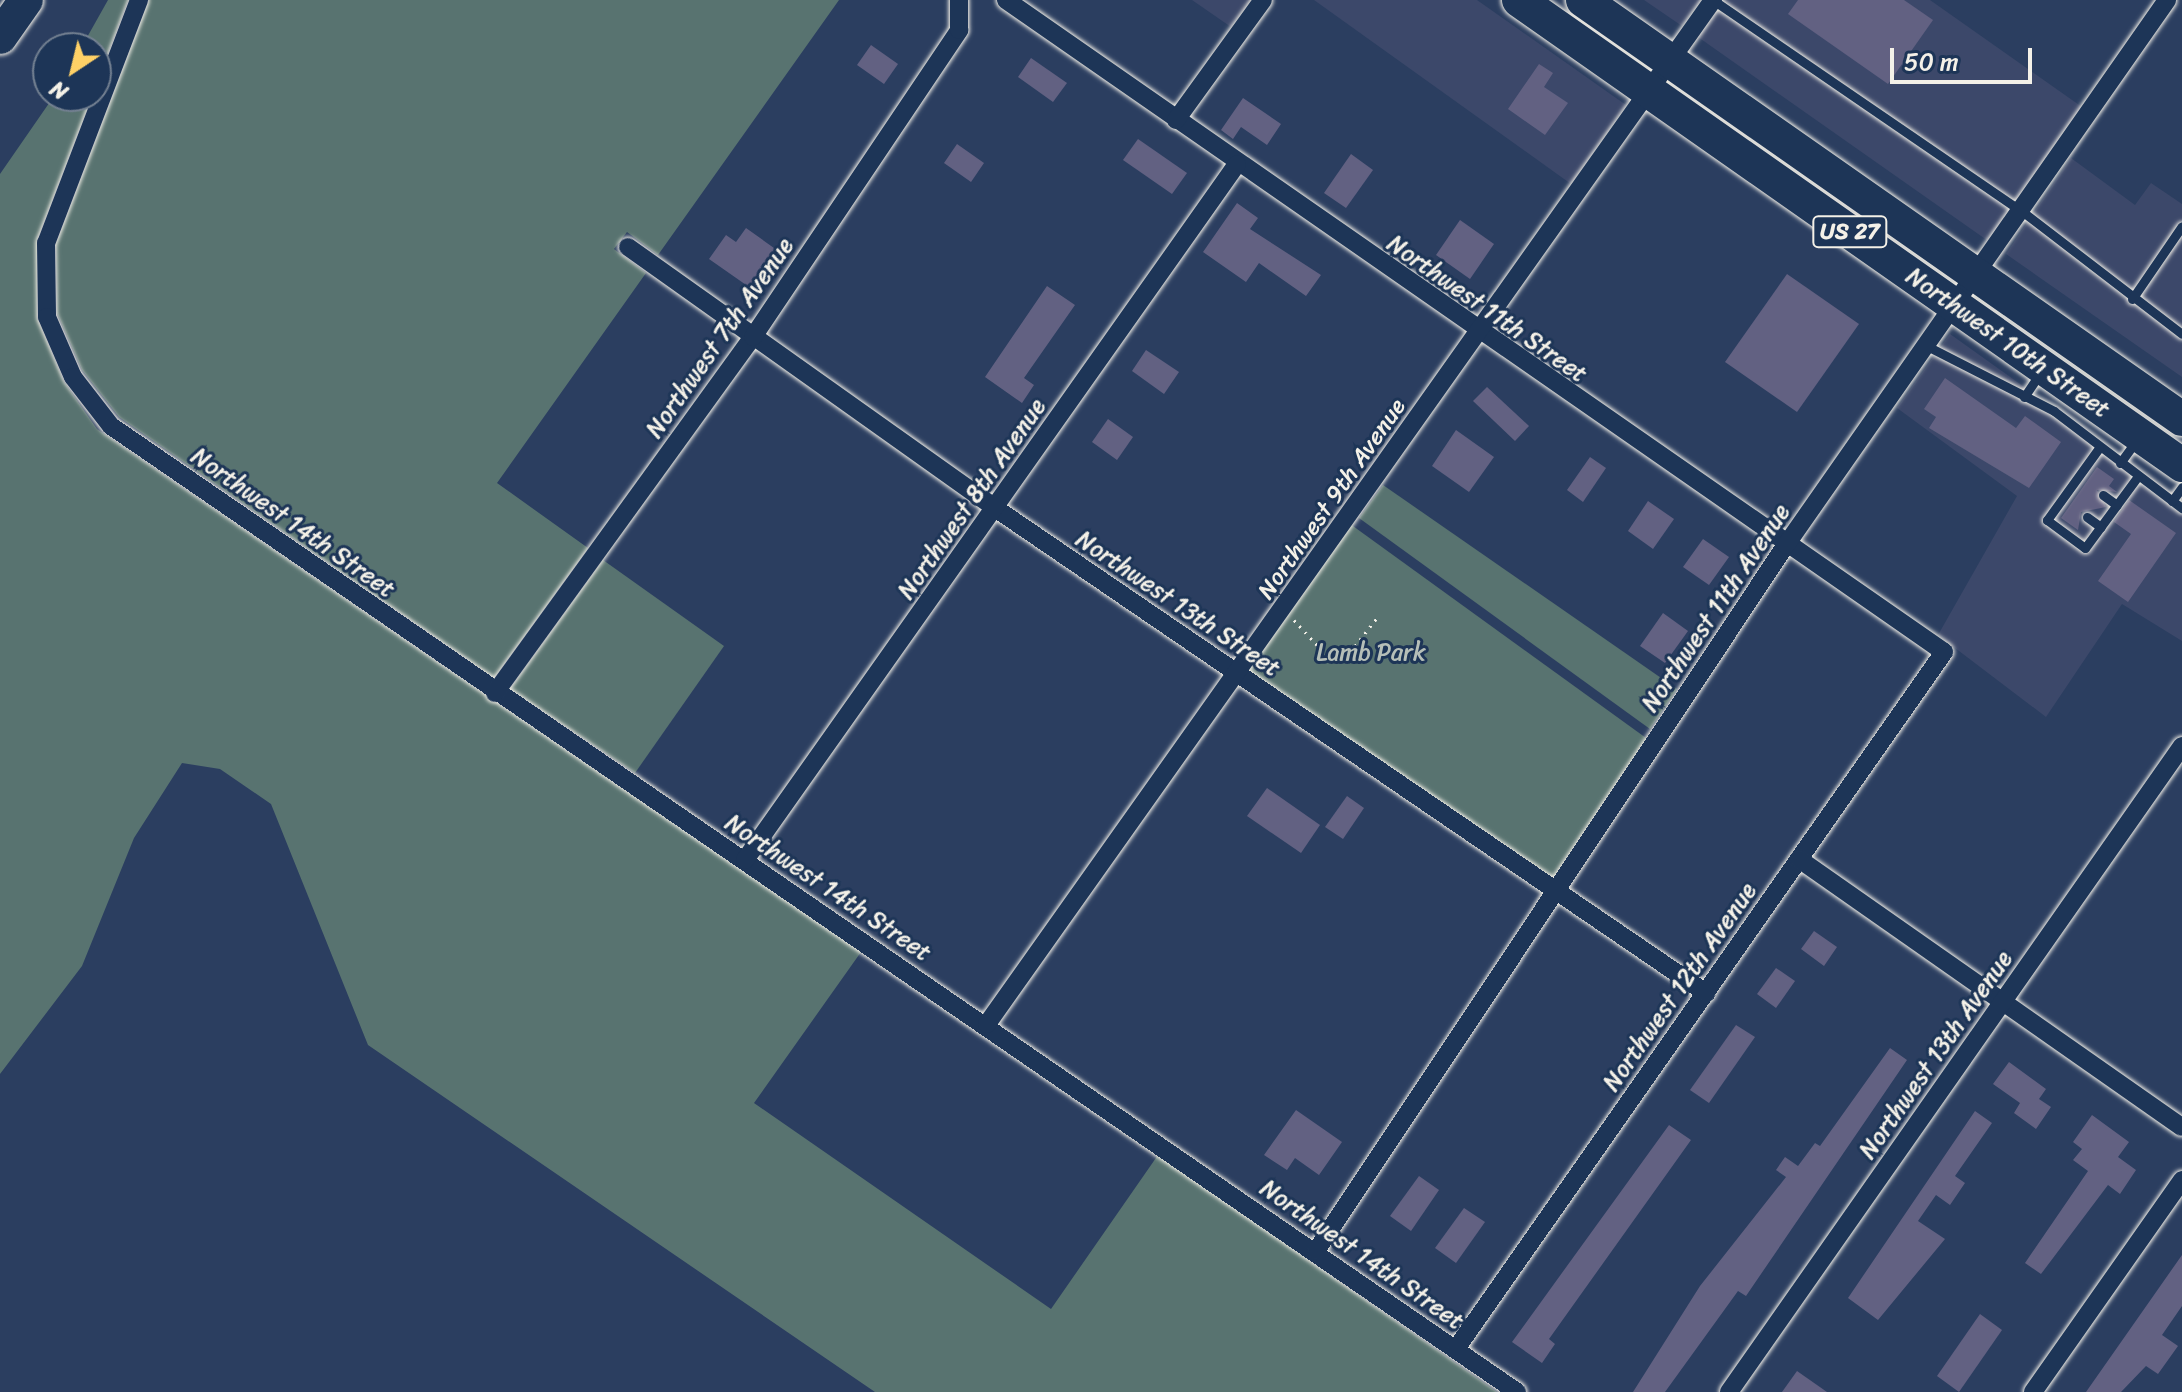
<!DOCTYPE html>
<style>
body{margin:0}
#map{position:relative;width:2182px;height:1392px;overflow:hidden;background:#2b3e60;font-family:Sriracha,sans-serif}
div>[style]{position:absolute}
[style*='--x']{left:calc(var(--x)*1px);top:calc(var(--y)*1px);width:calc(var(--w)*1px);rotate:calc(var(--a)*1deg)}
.built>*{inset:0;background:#3c486a}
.green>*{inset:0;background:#587370}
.building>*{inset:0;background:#626182}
.path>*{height:3px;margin-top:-1.5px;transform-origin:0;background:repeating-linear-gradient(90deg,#f4f1e8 0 2px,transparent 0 8px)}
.roads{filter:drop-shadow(0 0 2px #f4f1e8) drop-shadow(0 0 2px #f4f1e8)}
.lane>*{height:9px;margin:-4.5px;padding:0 4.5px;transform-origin:4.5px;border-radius:4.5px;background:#1d3557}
.street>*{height:18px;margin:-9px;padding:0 9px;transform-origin:9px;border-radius:9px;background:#1d3557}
.highway>*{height:34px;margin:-17px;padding:0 17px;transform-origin:17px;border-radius:17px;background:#1d3557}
span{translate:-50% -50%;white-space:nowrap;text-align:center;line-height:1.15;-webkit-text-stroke:6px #1d3557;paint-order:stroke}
.shield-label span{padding:2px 6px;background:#1d3557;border:2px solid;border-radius:6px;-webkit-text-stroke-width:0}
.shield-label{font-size:22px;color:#f4f1e8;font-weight:700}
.street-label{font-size:24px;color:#f4f1e8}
.park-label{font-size:24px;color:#b6bfb8}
.north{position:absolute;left:32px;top:32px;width:80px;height:80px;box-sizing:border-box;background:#1d3557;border:2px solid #738091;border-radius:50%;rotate:215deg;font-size:22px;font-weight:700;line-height:32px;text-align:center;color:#f4f1e8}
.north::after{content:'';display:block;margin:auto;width:28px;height:36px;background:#ffd166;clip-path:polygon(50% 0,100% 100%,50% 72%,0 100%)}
.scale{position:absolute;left:1890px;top:48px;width:142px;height:36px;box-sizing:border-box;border:4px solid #f4f1e8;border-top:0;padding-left:10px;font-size:24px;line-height:28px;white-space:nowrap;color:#f4f1e8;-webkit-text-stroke:6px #1d3557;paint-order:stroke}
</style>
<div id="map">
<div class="built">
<div style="clip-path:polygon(1192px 0,1251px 0,1231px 27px)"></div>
<div style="clip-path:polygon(1314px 0,1477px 0,1626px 105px,1571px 184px)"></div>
<div style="clip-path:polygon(1644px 0,1701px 0,1682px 26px)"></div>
<div style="clip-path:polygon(1725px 0,1930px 0,2082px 107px,1991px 243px,1698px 37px)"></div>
<div style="clip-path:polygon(2071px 158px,2135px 205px,2151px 183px,2182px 204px,2182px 377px,2006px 254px)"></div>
<div style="clip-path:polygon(1950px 334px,2182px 500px,2182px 641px,2122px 604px,2046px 717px,1938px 635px,2017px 496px,1897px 408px)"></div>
</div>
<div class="green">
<div style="clip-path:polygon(108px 0,128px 0,96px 85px,96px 48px,81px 48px)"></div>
<div style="clip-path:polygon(149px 0,839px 0,658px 255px,627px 232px,614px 249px,646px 273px,497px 483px,588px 548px,494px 678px,119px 417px,82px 370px,57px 313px,56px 244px)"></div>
<div style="clip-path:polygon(54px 96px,92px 96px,37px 240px,37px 318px,64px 382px,97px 429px,861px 952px,754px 1103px,1051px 1309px,1158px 1155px,1497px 1392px,875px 1392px,368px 1045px,271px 804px,220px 769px,182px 763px,134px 838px,82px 966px,0 1074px,0 174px)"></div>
<div style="clip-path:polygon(1383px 485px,1677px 689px,1650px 729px,1359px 518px)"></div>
<div style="clip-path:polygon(1346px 521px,1653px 743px,1554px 888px,1237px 674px)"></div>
<div style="clip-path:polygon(603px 560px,724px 646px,635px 773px,510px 689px)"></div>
</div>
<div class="building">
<div style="clip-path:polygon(1798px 0,1904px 0,1933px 20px,1888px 84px,1788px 14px)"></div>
<div style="clip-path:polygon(871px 45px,898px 64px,884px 84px,857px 65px)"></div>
<div style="clip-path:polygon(1031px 58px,1067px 83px,1053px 102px,1018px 77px)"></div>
<div style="clip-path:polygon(1539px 64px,1553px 73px,1544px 87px,1568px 103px,1545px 135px,1508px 109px)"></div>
<div style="clip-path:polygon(1243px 98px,1281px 124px,1267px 145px,1241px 127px,1233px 139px,1221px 130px)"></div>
<div style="clip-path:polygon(1138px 139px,1187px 173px,1172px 194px,1123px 160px)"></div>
<div style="clip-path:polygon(957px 144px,984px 163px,971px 182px,944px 163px)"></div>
<div style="clip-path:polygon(1351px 154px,1373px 170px,1346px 208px,1324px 193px)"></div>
<div style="clip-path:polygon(1237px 203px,1258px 218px,1250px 229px,1321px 275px,1306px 296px,1259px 263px,1246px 282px,1203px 252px)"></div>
<div style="clip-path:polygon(1460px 220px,1494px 244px,1470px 279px,1436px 255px)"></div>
<div style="clip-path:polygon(746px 228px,788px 258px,779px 271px,766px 262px,749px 287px,709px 259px,726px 235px,736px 242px)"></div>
<div style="clip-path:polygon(1787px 274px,1859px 324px,1797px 412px,1725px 362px)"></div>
<div style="clip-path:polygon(1047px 286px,1075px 305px,1024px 378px,1034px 385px,1022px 403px,985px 377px)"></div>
<div style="clip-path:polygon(1146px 350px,1179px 372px,1164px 394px,1132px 371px)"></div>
<div style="clip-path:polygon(1945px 378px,2016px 428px,2025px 416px,2061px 442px,2029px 488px,1929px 428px,1936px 417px,1924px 409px)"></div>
<div style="clip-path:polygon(1487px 387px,1529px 426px,1515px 441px,1473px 401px)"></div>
<div style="clip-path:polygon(1108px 419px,1133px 437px,1117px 460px,1092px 442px)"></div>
<div style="clip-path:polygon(1456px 430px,1494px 457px,1469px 492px,1432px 466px)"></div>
<div style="clip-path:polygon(1590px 457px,1606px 468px,1583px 502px,1567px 490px)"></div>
<div style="clip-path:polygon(2097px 467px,2114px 479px,2109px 486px,2117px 492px,2097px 490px,2106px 507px,2081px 512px,2078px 530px,2061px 518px)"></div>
<div style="clip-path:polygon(2129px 500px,2176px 533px,2128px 602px,2098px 581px,2131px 534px,2114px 522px)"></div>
<div style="clip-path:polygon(1648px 501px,1674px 519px,1653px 549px,1628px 531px)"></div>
<div style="clip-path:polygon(1703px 539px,1729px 557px,1709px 585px,1683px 567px)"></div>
<div style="clip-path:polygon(1663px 613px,1688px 631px,1665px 663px,1640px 646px)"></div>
<div style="clip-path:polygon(1267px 788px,1320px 825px,1301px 853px,1247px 816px)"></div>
<div style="clip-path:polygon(1347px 796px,1364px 808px,1343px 839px,1325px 827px)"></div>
<div style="clip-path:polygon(1814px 931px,1837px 947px,1824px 966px,1801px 949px)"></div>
<div style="clip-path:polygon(1776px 968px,1795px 981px,1776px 1008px,1757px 994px)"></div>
<div style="clip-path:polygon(1736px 1025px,1755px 1037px,1709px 1103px,1690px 1090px)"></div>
<div style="clip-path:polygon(1890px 1048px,1907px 1060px,1746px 1296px,1738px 1291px,1665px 1392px,1633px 1392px,1700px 1286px,1786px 1177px,1776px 1170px,1785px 1157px,1798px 1166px,1815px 1143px,1820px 1146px)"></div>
<div style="clip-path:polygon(2009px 1062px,2046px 1089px,2039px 1099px,2051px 1107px,2036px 1129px,2014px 1113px,2020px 1103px,1993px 1084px)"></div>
<div style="clip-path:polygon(1296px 1110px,1342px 1142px,1319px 1175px,1295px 1158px,1287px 1170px,1264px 1155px)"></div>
<div style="clip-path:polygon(1975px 1111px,1992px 1123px,1955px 1176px,1965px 1183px,1950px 1205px,1936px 1195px,1918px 1221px,1945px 1239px,1878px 1320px,1848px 1298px)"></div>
<div style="clip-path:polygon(2092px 1115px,2129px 1142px,2118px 1157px,2136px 1170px,2120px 1194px,2108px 1185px,2041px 1274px,2025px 1263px,2088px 1171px,2073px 1160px,2082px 1149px,2073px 1142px)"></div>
<div style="clip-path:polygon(1669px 1125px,1691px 1140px,1549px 1339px,1555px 1344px,1542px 1363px,1512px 1342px)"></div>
<div style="clip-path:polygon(1419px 1176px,1439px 1190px,1411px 1231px,1390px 1216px)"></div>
<div style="clip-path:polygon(1464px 1208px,1485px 1222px,1456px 1263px,1435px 1248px)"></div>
<div style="clip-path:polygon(2182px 1255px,2182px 1306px,2162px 1335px,2178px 1346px,2158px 1374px,2146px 1366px,2121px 1392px,2086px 1392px)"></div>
<div style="clip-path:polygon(1980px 1314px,2002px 1330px,1959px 1392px,1937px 1376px)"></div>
<div style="clip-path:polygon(1797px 1371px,1827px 1392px,1782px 1392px)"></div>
</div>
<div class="path">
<div style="--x:1294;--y:620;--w:50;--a:47.4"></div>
<div style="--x:1328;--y:657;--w:29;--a:-22"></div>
<div style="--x:1355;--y:646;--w:36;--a:-52"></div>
</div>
<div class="roads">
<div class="lane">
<div style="--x:1713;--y:0;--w:376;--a:34.4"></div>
<div style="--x:2023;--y:212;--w:200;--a:37.5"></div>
<div style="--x:2132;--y:299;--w:88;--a:-55.6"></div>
<div style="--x:1929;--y:347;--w:140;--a:27.1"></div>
<div style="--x:2054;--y:411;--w:161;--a:37.2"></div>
<div style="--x:2024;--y:397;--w:29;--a:-56"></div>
<div style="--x:2099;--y:448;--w:89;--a:125.8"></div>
<div style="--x:2047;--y:520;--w:47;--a:36.4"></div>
<div style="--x:2085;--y:548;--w:89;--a:-53.6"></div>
<div style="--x:2120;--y:463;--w:29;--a:-54"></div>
<div style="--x:2103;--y:495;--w:17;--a:36"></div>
<div style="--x:2172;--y:501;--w:17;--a:-54"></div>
<div style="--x:2087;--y:517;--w:17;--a:36"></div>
</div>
<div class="street">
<div style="--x:139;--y:0;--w:260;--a:110.9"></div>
<div style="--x:46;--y:243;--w:74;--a:89.2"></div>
<div style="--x:47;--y:317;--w:65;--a:66.6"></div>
<div style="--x:73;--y:377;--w:62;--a:52.2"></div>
<div style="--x:111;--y:426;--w:1706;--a:34.49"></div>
<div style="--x:1006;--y:0;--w:1142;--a:34.8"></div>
<div style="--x:1944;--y:652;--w:851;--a:125"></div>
<div style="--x:1176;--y:120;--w:148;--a:-54.1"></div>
<div style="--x:628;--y:247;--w:450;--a:35.4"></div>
<div style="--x:995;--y:508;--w:861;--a:34.3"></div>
<div style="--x:495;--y:693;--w:440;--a:-54.1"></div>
<div style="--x:753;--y:337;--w:370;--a:-56.1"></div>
<div style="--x:959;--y:30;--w:30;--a:-90"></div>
<div style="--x:1799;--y:859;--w:467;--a:35"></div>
<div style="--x:745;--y:860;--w:852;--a:-54.74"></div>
<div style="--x:987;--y:1024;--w:1255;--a:-54.66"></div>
<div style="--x:1316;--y:1251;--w:848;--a:-56.35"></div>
<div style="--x:1786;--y:545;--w:665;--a:-55.04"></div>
<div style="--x:1729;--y:1392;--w:789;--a:-54.96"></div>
<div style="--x:2033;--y:1392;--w:259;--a:-54.9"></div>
</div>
<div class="highway">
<div style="--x:1519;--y:0;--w:810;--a:35.04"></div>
<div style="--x:1583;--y:0;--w:731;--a:34.97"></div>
<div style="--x:0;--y:37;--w:45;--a:-54.9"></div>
</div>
</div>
<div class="shield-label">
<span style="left:1850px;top:232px">US 27</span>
</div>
<div class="street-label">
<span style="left:1487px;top:309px;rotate:35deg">Northwest 11th Street</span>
<span style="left:720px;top:338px;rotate:-55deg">Northwest 7th Avenue</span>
<span style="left:2008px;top:343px;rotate:35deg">Northwest 10th Street</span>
<span style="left:972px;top:499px;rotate:-55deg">Northwest 8th Avenue</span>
<span style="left:1332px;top:499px;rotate:-55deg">Northwest 9th Avenue</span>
<span style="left:293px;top:523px;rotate:35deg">Northwest 14th Street</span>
<span style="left:1178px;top:604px;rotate:34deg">Northwest 13th Street</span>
<span style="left:1716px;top:608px;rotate:-56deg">Northwest 11th Avenue</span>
<span style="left:828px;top:888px;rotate:34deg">Northwest 14th Street</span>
<span style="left:1680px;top:987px;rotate:-55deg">Northwest 12th Avenue</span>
<span style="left:1936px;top:1055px;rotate:-55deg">Northwest 13th Avenue</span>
<span style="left:1362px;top:1255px;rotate:35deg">Northwest 14th Street</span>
</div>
<div class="park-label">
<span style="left:1371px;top:653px">Lamb Park</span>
</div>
<div class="north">N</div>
<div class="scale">50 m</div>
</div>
